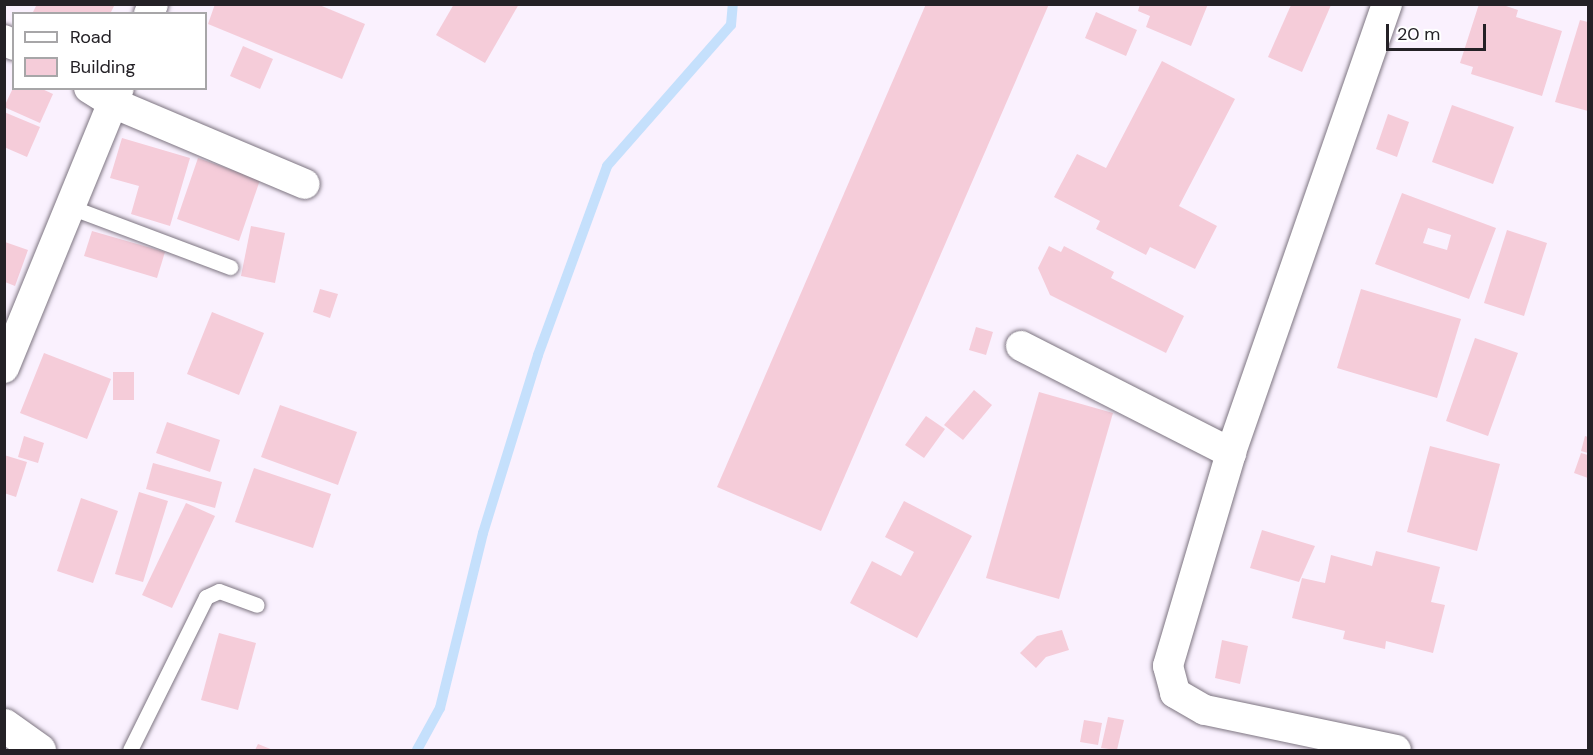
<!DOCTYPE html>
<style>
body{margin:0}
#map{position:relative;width:1593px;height:755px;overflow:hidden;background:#faf1fe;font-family:"DM Sans",sans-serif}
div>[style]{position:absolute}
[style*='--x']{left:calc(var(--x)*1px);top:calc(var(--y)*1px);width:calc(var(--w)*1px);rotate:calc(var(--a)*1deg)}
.stream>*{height:10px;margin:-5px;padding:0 5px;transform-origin:5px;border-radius:5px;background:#c5e0fc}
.building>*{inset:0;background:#f5ccd9}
.roads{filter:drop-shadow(0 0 2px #7d7581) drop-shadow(0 0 2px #7d7581)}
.lane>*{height:15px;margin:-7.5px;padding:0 7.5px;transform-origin:7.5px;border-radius:7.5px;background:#fff}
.street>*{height:30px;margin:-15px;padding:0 15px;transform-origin:15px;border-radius:15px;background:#fff}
.highway>*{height:33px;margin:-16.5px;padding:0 16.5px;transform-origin:16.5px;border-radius:16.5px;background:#fff}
span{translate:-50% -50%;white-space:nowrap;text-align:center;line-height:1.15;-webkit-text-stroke:6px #fff;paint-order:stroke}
.frame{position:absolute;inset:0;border:6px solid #242126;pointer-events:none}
.legend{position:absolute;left:12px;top:12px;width:195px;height:78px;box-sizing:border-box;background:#fff;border:2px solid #a7a6a8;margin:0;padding:8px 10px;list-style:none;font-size:18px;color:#242126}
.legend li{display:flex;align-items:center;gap:12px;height:30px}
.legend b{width:30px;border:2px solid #a7a6a8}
.scale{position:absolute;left:1386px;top:24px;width:100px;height:27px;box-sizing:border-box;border:3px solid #242126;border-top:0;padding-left:8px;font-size:18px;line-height:21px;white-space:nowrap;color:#242126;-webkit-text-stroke:4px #fff;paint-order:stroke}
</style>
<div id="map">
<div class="stream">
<div style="--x:417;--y:750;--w:48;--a:-61.3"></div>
<div style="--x:440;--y:708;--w:180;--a:-76.2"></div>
<div style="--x:483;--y:533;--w:186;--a:-72.8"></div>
<div style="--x:538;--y:355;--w:201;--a:-69.9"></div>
<div style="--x:607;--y:166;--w:188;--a:-48.7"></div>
<div style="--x:731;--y:25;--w:21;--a:-85"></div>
</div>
<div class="building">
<div style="clip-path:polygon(37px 4px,115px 4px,110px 14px,32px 14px)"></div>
<div style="clip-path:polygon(215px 4px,317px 4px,365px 24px,342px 79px,208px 24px)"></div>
<div style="clip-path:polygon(454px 4px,519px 4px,485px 63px,436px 35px)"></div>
<div style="clip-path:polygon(926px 4px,1049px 4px,821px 531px,717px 487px)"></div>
<div style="clip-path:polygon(1140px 4px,1208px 4px,1191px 46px,1146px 27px,1150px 16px,1138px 11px)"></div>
<div style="clip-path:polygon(1479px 4px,1500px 4px,1518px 10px,1516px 17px,1562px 31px,1542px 96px,1471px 74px,1473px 67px,1460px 63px)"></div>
<div style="clip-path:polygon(1291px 5px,1331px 5px,1302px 72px,1268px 57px)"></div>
<div style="clip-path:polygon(1096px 12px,1137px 30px,1126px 56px,1085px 38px)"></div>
<div style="clip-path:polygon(1580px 20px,1588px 22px,1588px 111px,1555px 102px)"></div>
<div style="clip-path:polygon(243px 46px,273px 59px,260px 89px,230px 76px)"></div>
<div style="clip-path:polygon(1162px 61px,1235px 99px,1179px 206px,1217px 226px,1195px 269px,1150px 247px,1146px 255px,1096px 229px,1100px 221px,1054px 197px,1077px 154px,1106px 168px)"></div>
<div style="clip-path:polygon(13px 88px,40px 88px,53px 94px,40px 123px,4px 107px)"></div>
<div style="clip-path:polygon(1452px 105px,1514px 127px,1493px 184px,1432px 162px)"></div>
<div style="clip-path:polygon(4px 112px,40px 127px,27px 157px,4px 147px)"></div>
<div style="clip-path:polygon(1388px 114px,1409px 122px,1397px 157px,1376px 149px)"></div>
<div style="clip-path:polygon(122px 138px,190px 158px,170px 226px,131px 214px,139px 186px,110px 178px)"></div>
<div style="clip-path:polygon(198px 158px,260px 180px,239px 241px,177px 219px)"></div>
<div style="clip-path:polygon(evenodd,1402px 193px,1496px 228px,1469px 299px,1375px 264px,1402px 193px,1428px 228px,1451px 235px,1447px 250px,1423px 243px,1428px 228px)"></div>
<div style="clip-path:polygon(251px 226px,285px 233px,275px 283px,241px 276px)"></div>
<div style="clip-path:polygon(1507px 230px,1547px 243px,1524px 316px,1484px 303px)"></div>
<div style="clip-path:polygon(92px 231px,165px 252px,157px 278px,84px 256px)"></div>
<div style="clip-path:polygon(5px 242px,28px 250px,15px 286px,5px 282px)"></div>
<div style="clip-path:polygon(1049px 246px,1061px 252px,1064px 246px,1114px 272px,1111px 278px,1184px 316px,1166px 353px,1050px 295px,1038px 268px)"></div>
<div style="clip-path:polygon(320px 289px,338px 294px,330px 318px,313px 312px)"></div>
<div style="clip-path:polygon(1361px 289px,1461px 319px,1437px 398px,1337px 368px)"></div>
<div style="clip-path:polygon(212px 312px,264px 333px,239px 395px,187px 374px)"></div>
<div style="clip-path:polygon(976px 327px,993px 332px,986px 355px,969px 350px)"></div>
<div style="clip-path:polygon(1475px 338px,1518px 353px,1488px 436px,1446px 421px)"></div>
<div style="clip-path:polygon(44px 353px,111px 379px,87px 439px,20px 413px)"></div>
<div style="clip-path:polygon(113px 372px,134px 372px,134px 400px,113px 400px)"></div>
<div style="clip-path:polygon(974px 390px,992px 405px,963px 440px,944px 425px)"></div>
<div style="clip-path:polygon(1039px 392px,1113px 413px,1059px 599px,986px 578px)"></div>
<div style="clip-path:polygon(280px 405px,357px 432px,338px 485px,261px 457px)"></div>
<div style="clip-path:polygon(926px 416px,945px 429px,924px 458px,905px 445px)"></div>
<div style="clip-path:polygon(167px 422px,220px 440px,210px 472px,156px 453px)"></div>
<div style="clip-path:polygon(24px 436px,44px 443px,38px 463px,18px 457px)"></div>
<div style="clip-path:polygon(1585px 436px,1588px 437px,1588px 453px,1581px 451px)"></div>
<div style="clip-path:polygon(1430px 446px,1500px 464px,1477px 551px,1407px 532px)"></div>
<div style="clip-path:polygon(1581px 453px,1588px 455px,1588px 478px,1574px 473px)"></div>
<div style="clip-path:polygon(4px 455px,27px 462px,16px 497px,4px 493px)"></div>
<div style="clip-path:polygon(153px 463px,222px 482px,215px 508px,146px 489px)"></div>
<div style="clip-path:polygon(254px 468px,331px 494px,313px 548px,235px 522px)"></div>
<div style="clip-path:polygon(139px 492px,168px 501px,143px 582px,115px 574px)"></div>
<div style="clip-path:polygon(81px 498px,118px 511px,93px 583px,57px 571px)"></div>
<div style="clip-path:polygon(904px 501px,972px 536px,917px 638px,850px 603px,872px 561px,901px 576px,914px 552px,885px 537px)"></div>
<div style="clip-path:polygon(186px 503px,215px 516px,172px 608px,142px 595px)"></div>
<div style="clip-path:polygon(1262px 530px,1315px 546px,1299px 582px,1250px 568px)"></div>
<div style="clip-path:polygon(1376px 551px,1440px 567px,1431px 602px,1445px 605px,1433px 653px,1386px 641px,1385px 649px,1343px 639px,1345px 631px,1292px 618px,1302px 578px,1325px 583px,1331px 555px,1372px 566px)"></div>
<div style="clip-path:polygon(1062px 630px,1069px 650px,1046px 657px,1036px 668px,1020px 653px,1037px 636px)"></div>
<div style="clip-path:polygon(219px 633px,256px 643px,238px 710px,201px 700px)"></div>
<div style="clip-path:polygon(1222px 640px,1248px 646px,1240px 684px,1215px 678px)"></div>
<div style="clip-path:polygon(1108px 717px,1124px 720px,1117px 750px,1101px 748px)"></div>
<div style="clip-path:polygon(1084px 720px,1102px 723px,1098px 745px,1080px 742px)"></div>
<div style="clip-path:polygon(258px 744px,273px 750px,255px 750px)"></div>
</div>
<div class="roads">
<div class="lane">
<div style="--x:73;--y:208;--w:168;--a:20.6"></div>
<div style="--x:130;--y:750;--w:171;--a:-63.6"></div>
<div style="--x:206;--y:597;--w:14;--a:-25"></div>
<div style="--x:219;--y:591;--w:40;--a:20.2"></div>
</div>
<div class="street">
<div style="--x:1387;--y:4;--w:475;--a:109.2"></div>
<div style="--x:1231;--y:453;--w:222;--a:106.5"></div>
<div style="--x:1168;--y:666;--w:28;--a:75"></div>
<div style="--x:1175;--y:693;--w:34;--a:30"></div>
<div style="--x:1205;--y:710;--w:195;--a:11.8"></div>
<div style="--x:149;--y:14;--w:11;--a:-68"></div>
<div style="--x:4;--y:40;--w:11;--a:27"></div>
<div style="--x:89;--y:88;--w:28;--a:32"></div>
<div style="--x:113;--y:103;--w:208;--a:22.9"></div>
<div style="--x:1021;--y:346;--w:236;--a:27"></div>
<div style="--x:4;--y:368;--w:303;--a:-67.7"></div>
</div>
<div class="highway">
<div style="--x:4;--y:725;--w:43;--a:35.5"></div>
</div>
</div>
<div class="frame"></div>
<ul class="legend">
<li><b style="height:8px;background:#fff"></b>Road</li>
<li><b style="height:16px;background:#f5ccd9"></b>Building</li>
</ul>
<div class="scale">20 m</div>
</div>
